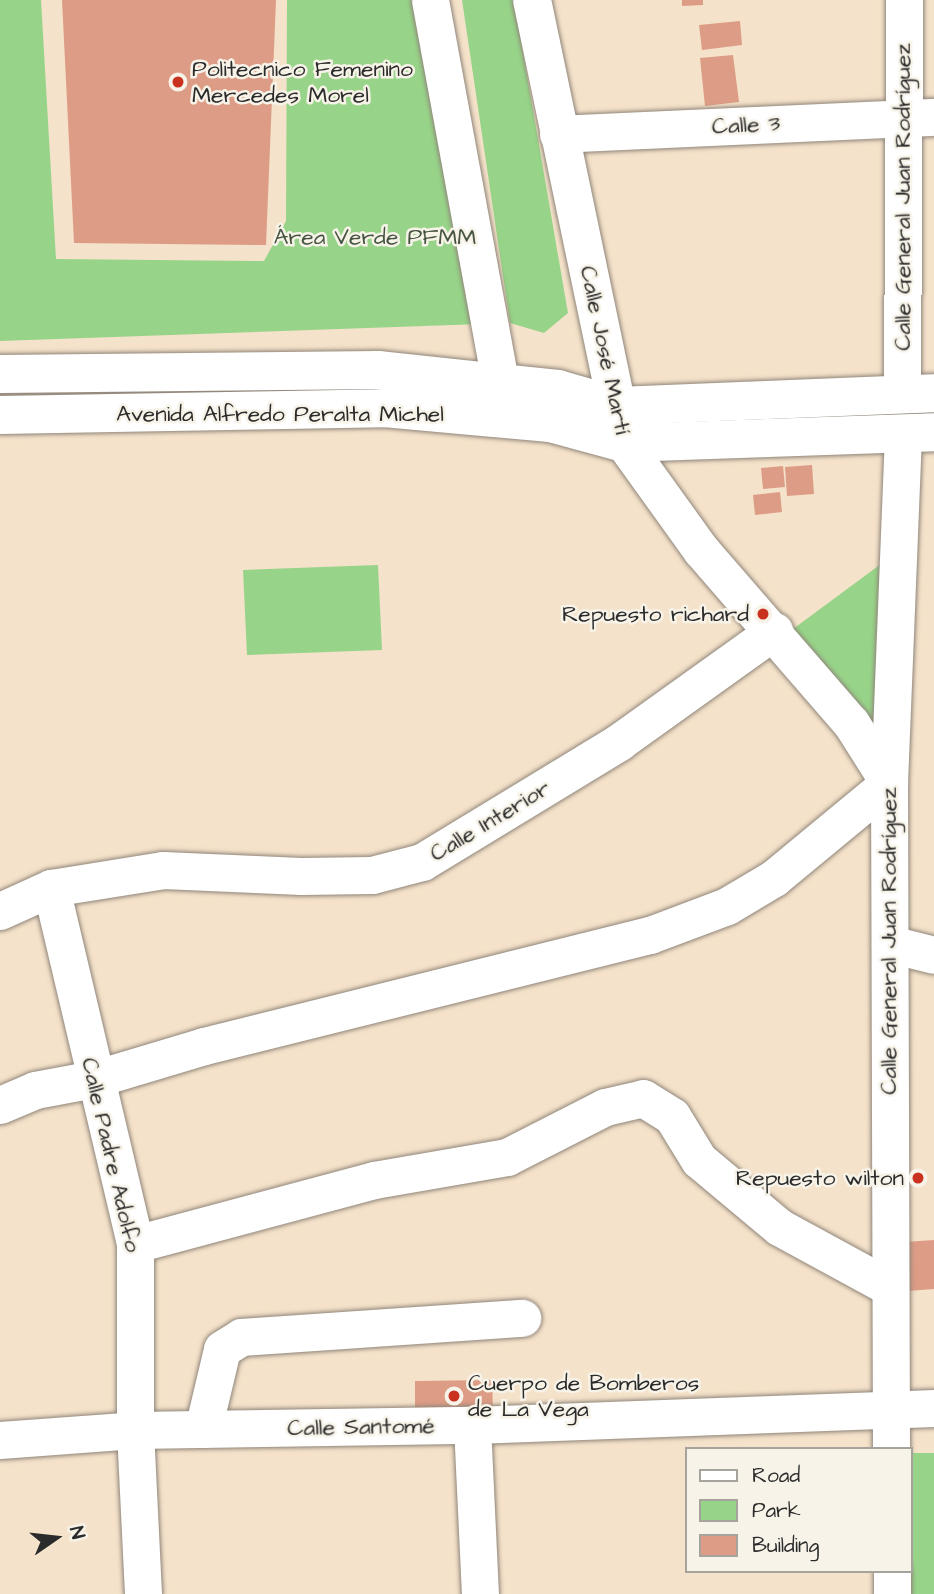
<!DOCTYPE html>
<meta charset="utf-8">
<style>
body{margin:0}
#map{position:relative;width:934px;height:1594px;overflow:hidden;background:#f5e2ca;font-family:"Architects Daughter",sans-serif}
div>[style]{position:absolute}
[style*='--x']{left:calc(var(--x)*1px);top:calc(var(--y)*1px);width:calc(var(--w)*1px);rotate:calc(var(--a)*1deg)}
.green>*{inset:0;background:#97d489}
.building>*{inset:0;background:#dd9c85}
.roads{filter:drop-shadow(0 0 2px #90867a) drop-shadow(0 0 2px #90867a)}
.minor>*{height:37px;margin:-18.5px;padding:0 18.5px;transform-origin:18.5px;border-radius:18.5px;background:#fff}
.major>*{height:38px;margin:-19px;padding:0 19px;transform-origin:19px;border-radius:19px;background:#fff}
.dots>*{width:19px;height:19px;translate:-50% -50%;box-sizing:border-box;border:4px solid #f7f3e8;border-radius:50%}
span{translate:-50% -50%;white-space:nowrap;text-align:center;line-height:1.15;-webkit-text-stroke:5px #f7f3e8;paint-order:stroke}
.poi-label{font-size:23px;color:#2b2b2b}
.left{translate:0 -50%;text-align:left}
.right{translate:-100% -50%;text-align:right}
.street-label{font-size:23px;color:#2b2b2b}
.park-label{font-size:23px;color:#465542}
.legend{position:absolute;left:685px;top:1447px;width:228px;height:126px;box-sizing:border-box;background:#f7f3e8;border:2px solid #a5a39c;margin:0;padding:9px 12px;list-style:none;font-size:21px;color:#2b2b2b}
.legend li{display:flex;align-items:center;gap:14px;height:35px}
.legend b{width:35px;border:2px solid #a5a39c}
.north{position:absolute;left:21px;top:1503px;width:70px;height:70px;-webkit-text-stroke:5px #f7f3e8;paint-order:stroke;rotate:76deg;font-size:19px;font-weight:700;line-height:28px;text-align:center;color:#2b2b2b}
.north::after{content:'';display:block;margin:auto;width:24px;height:32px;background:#2b2b2b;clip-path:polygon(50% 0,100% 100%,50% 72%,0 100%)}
</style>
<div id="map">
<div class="green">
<div style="clip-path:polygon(0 0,41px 0,56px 259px,264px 261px,286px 221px,287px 0,423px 0,481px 324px,0 341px)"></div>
<div style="clip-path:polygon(462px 0,514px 0,568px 313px,544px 333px,510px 323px)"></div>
<div style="clip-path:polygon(893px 555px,875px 752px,789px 632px)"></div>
<div style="clip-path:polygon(378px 565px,382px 650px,247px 655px,243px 570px)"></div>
<div style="clip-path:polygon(911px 1453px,934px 1453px,934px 1594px,905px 1594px,906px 1571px,911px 1571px)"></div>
</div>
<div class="building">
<div style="clip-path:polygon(62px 0,276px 0,266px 245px,74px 243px)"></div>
<div style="clip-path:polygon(682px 0,703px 0,703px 5px,682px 6px)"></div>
<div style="clip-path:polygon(740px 21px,742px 45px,702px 50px,699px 25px)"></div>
<div style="clip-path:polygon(733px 55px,739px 102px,705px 106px,700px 58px)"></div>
<div style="clip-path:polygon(812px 465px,814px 494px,787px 496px,785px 467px)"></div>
<div style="clip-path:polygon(783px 466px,785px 487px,763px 489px,761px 468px)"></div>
<div style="clip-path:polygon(780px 492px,782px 512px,755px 515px,753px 495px)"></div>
<div style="clip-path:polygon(934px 1240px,934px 1289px,908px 1291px,905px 1242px)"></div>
<div style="clip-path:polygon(492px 1380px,493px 1411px,415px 1412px,415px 1381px)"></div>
</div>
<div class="roads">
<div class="minor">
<div style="--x:430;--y:0;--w:388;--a:79.6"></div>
<div style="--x:558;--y:134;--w:376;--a:-2.6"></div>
<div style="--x:902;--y:394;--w:394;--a:-89.7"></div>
<div style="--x:624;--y:443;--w:132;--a:54.3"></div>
<div style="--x:701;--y:550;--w:229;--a:49.1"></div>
<div style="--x:851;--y:723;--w:71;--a:57.7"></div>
<div style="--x:51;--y:888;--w:366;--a:76.7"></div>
<div style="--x:135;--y:1244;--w:186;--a:90"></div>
<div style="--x:135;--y:1430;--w:164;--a:87.2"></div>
<div style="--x:0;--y:911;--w:56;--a:-24.3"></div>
<div style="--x:51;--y:888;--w:113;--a:-9.1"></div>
<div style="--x:163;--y:870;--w:138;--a:2.5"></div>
<div style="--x:301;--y:876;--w:71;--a:-0.8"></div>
<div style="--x:372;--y:875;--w:52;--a:-14.6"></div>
<div style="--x:422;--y:862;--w:231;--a:-31.3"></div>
<div style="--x:619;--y:742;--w:191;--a:-35.6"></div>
<div style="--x:890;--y:944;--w:45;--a:14"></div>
<div style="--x:0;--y:1105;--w:38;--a:-23"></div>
<div style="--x:35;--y:1090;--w:60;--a:-10.6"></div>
<div style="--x:94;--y:1079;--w:115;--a:-16.7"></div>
<div style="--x:204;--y:1046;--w:460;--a:-14"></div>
<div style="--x:650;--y:935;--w:82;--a:-20.6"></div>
<div style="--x:727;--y:906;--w:55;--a:-30.8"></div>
<div style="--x:774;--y:878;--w:149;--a:-39.6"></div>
<div style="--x:135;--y:1244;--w:247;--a:-15"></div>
<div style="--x:374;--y:1180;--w:135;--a:-9.8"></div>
<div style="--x:507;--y:1157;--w:110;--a:-27"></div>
<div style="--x:605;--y:1107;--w:39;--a:-13"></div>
<div style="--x:643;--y:1098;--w:34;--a:32"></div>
<div style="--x:672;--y:1116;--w:52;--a:58.5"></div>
<div style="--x:699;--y:1160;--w:104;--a:39.9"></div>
<div style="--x:779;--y:1227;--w:125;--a:28.6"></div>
<div style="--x:472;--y:1425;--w:169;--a:87.3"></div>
<div style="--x:203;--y:1429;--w:82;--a:-76.6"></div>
<div style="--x:222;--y:1349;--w:22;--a:-32"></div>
<div style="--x:241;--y:1337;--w:282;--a:-3.9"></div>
<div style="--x:0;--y:1440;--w:135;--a:-4.2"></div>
<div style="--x:135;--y:1430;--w:337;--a:-0.9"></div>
<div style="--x:472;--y:1425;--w:462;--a:-2.1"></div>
<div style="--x:891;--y:1449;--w:666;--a:-90.17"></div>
<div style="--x:889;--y:783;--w:350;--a:-87.7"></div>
<div style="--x:892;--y:1571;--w:23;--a:90"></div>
</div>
<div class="major">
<div style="--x:532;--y:0;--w:436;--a:78.2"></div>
<div style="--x:0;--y:374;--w:378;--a:-0.6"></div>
<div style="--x:378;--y:370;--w:181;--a:6"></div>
<div style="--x:558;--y:389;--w:61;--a:16.1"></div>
<div style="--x:617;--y:406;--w:317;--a:-2.3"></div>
<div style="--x:0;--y:415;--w:384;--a:-1"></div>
<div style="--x:384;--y:408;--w:167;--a:5.2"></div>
<div style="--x:550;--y:423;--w:77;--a:15.1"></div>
<div style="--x:624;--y:443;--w:310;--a:-2"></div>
</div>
</div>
<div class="dots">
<div style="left:178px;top:82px;background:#c8321e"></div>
<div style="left:763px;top:614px;background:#c8321e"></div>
<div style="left:918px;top:1178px;background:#c8321e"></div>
<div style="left:454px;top:1396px;background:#c8321e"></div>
</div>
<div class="poi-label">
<span class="left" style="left:192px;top:82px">Politecnico Femenino<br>Mercedes Morel</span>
<span class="right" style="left:749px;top:614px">Repuesto richard</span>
<span class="right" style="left:904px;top:1178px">Repuesto wilton</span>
<span class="left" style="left:468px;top:1396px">Cuerpo de Bomberos<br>de La Vega</span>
</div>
<div class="street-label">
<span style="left:746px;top:125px;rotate:-3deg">Calle 3</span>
<span style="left:903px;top:197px;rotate:-90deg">Calle General Juan Rodríguez</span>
<span style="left:605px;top:350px;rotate:78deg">Calle José Martí</span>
<span style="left:280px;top:414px">Avenida Alfredo Peralta Michel</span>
<span style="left:490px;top:821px;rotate:-31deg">Calle Interior</span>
<span style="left:889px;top:941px;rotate:-90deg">Calle General Juan Rodríguez</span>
<span style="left:111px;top:1155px;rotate:77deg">Calle Padre Adolfo</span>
<span style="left:361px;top:1427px;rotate:-1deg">Calle Santomé</span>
</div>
<div class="park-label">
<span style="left:375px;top:237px">Área Verde PFMM</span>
</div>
<ul class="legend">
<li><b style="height:9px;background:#fff"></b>Road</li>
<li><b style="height:19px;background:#97d489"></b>Park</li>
<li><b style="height:19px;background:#dd9c85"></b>Building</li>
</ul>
<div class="north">N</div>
</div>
